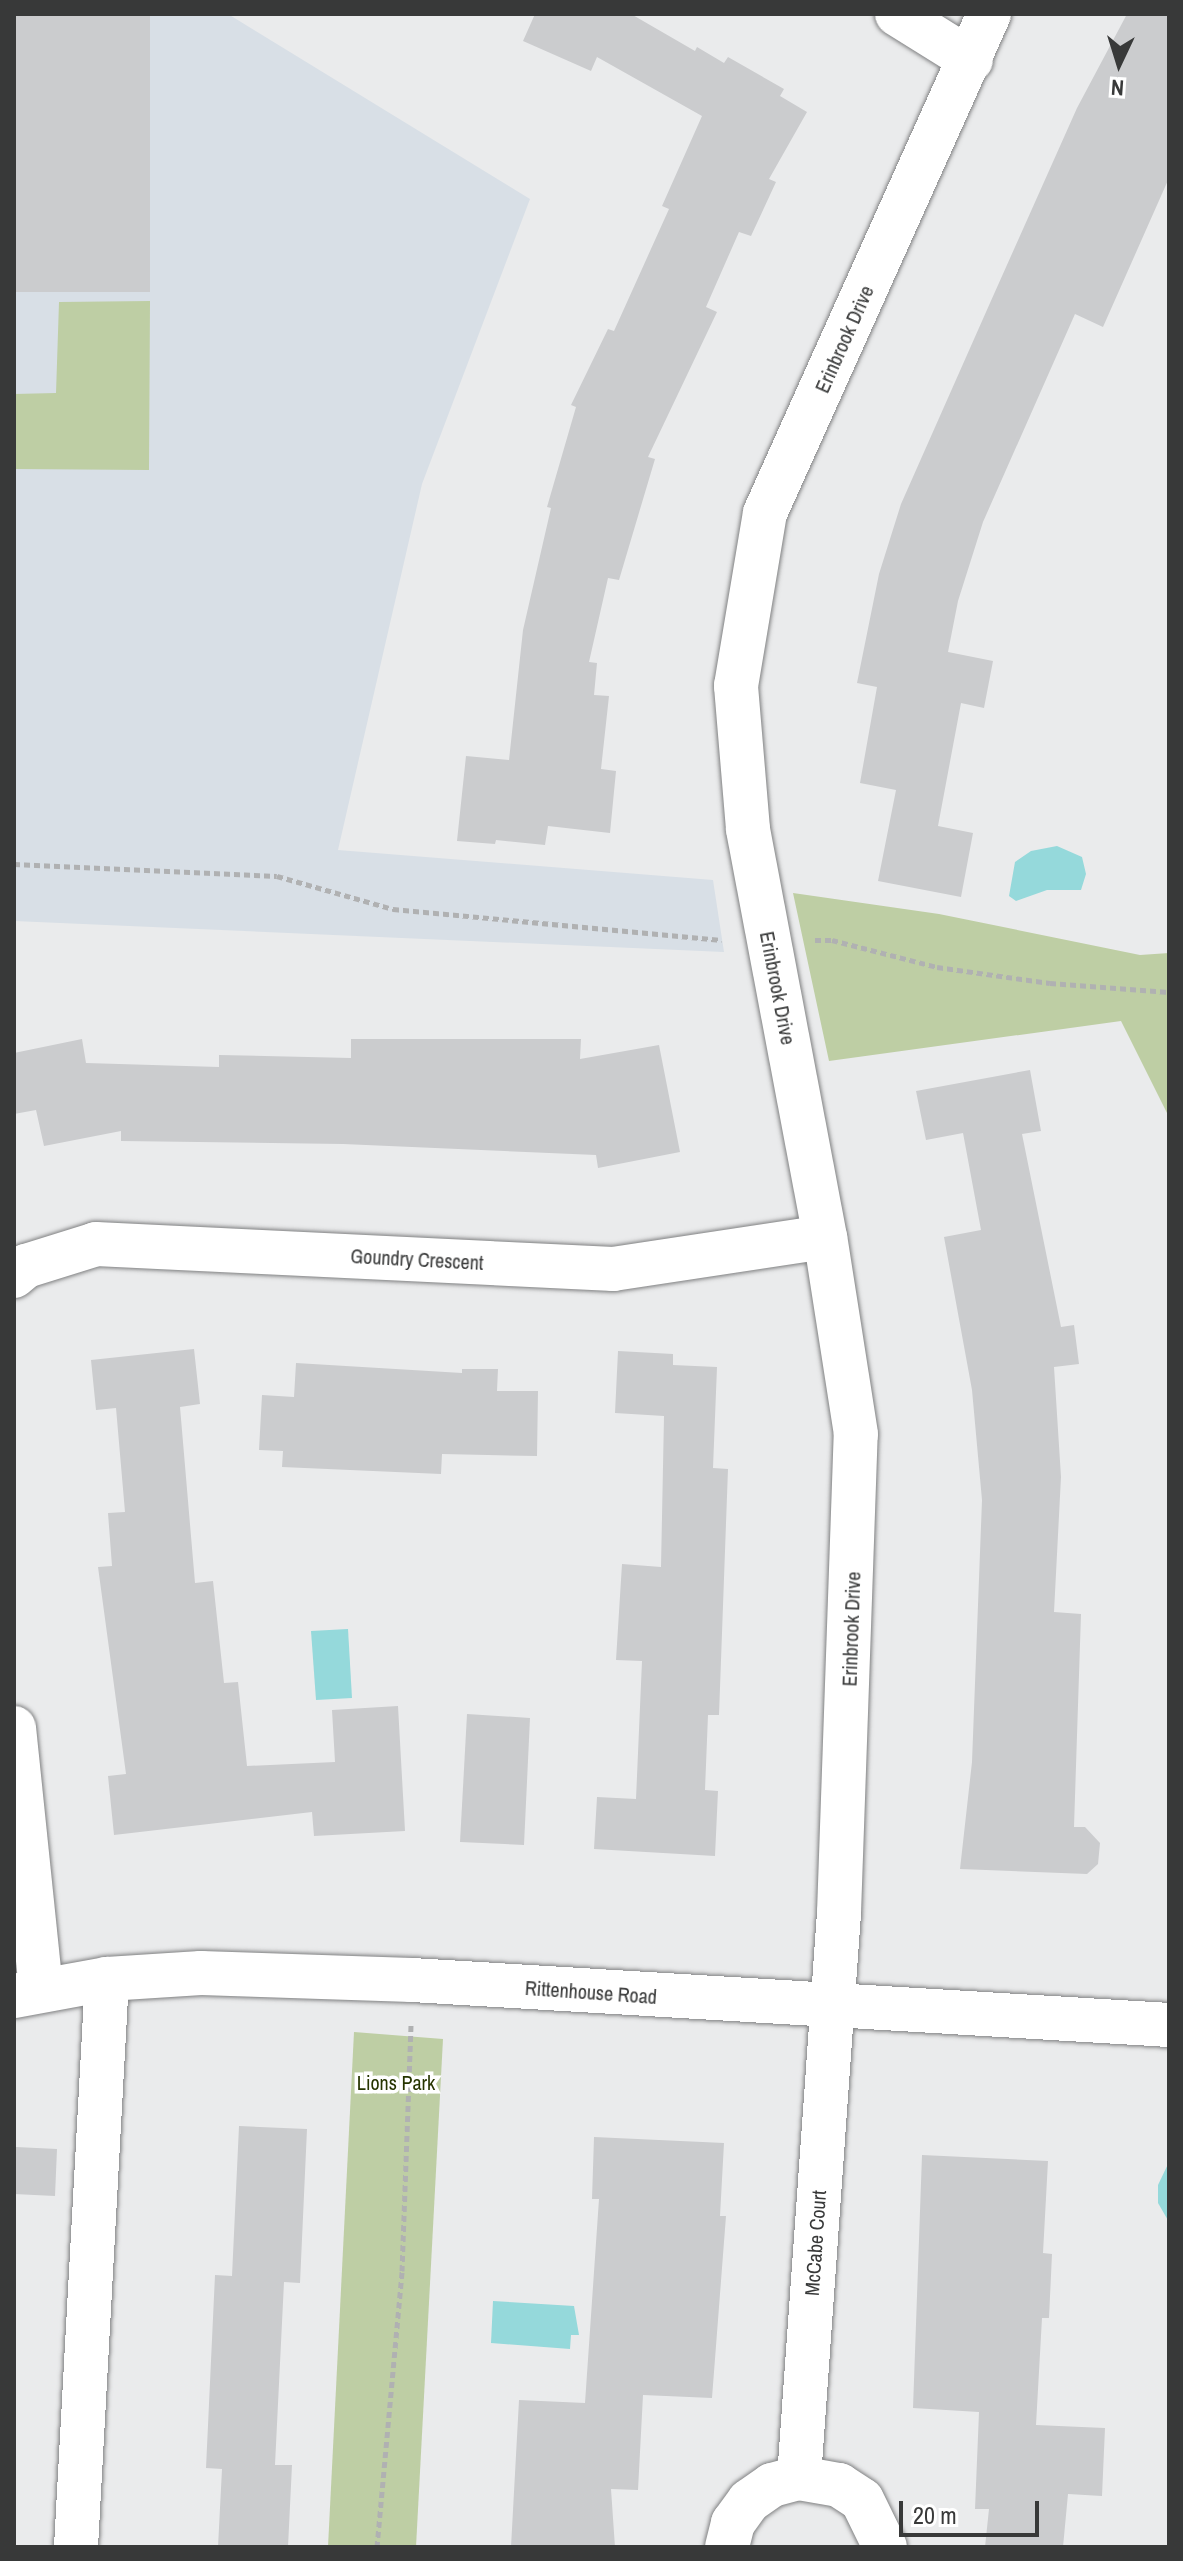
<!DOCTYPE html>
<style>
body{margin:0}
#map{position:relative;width:1183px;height:2561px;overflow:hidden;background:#eaebec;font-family:"Archivo Narrow",sans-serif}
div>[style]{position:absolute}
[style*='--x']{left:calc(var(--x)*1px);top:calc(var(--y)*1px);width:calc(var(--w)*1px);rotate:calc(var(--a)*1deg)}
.built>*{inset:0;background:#d8dfe6}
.green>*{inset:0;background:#becea4}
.water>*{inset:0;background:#95d9db}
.building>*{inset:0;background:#cbccce}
.path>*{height:5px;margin-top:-2.5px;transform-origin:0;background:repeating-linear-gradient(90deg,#b0b1b2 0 6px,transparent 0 10px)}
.roads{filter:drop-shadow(0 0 2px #808182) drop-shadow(0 0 2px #808182)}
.minor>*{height:44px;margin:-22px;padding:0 22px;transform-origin:22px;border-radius:22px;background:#fff}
span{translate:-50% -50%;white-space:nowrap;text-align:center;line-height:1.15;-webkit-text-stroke:7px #fff;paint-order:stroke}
.street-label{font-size:20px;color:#383939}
.park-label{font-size:20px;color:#263500}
.frame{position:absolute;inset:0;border:16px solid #383939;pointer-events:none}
.north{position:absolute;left:1079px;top:24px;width:80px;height:80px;-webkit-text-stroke:6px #fff;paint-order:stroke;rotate:184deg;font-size:22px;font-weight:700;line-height:32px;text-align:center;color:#383939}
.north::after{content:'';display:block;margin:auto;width:28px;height:36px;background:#383939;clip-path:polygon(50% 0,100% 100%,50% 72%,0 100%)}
.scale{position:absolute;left:899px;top:2501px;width:140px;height:36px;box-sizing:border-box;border:4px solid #383939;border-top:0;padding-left:10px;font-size:24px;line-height:28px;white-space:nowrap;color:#383939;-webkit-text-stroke:6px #fff;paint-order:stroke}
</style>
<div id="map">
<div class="built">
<div style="clip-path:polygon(14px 14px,228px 14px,530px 199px,422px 484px,338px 850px,713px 880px,724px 952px,14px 921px)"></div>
</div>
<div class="green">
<div style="clip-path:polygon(150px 301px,149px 470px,14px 469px,14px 394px,56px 393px,59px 302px)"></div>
<div style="clip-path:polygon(793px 893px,939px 914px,1140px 955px,1169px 953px,1169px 1117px,1121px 1021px,829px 1061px)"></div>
<div style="clip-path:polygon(354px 2032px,443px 2039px,416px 2547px,328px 2547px)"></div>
</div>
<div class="water">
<div style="clip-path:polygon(1057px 846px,1082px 857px,1086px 874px,1081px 890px,1047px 890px,1016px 901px,1009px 896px,1015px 862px,1031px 851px)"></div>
<div style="clip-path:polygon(348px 1629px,352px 1698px,316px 1700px,311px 1631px)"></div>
<div style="clip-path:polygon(1169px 2162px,1169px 2222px,1158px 2203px,1158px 2185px)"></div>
<div style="clip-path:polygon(493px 2301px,574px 2306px,579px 2335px,571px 2335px,570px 2349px,491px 2343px)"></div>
</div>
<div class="building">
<div style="clip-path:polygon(14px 14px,150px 14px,150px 292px,14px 292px)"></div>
<div style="clip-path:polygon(535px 14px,631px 14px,695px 51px,697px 47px,724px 63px,728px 57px,784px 89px,780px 96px,807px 112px,769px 179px,776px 182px,751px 236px,739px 232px,706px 307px,717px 312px,648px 457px,655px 459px,619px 580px,608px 578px,589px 662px,597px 663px,594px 695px,609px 696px,601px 769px,616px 771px,610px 833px,548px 826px,545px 845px,496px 840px,495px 844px,457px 841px,466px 756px,509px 760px,523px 630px,551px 508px,547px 507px,576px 407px,571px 405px,608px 329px,614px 331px,669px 209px,662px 206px,702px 116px,597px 57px,591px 71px,523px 41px)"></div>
<div style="clip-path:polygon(1127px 14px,1169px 14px,1169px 178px,1103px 327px,1075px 314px,983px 522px,958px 601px,948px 652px,993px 661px,984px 708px,961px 703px,938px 826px,973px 833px,961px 897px,878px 881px,896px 790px,860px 783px,877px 687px,857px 683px,879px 574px,901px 504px,990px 303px,1077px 108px)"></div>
<div style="clip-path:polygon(82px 1039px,86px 1063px,219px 1067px,219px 1055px,351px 1058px,351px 1039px,581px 1039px,580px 1059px,659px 1045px,680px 1152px,598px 1168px,596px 1155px,343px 1144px,121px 1141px,121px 1131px,44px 1146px,36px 1110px,14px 1114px,14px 1053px)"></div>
<div style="clip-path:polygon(1030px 1070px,1041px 1131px,1022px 1134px,1061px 1327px,1074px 1325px,1079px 1364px,1054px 1367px,1061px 1477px,1054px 1612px,1081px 1614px,1074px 1827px,1085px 1827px,1100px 1843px,1098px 1864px,1087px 1874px,960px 1869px,972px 1762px,982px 1500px,972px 1390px,944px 1237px,981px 1230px,963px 1133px,926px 1140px,916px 1091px)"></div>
<div style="clip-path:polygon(194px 1349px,200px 1404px,180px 1407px,195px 1583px,213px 1581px,224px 1683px,238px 1682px,247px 1766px,335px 1762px,332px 1710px,398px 1706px,405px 1831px,314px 1836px,312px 1812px,114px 1835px,108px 1776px,126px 1774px,98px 1567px,112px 1566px,108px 1513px,125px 1512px,116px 1408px,96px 1410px,91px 1360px)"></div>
<div style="clip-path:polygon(618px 1351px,673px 1354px,673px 1365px,717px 1367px,713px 1468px,728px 1469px,719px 1715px,708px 1715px,705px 1790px,718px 1791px,715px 1856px,594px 1849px,597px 1797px,636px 1799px,642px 1661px,616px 1660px,622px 1564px,661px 1567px,664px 1416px,615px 1413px)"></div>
<div style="clip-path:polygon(296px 1363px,462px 1373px,462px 1369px,498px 1369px,497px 1391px,538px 1391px,537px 1456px,442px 1454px,441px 1474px,282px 1467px,283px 1451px,259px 1450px,262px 1395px,294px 1397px)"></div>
<div style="clip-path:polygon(467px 1714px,530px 1718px,524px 1845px,460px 1842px)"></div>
<div style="clip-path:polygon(239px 2126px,307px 2129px,300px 2283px,284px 2282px,275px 2465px,292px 2465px,288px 2547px,218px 2547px,222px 2469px,206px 2468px,215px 2275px,232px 2276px)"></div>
<div style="clip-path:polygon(594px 2137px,724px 2143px,720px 2216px,726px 2216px,712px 2398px,643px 2395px,638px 2490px,611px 2489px,615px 2547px,511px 2547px,519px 2400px,585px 2403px,599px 2199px,592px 2199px)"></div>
<div style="clip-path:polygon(16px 2147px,57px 2149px,55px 2196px,14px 2194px)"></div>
<div style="clip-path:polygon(922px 2155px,1048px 2161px,1043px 2253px,1052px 2254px,1049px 2318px,1042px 2318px,1036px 2425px,1105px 2428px,1102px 2496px,1068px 2494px,1063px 2547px,985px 2547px,989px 2509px,975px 2509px,979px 2412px,913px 2408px)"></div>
</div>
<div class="path">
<div style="--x:14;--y:864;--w:263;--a:2.6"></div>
<div style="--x:277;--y:876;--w:121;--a:15.9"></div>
<div style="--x:393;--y:909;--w:330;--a:5.4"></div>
<div style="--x:815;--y:940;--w:17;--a:0"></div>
<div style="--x:832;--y:940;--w:108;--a:14.4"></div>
<div style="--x:937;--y:967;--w:114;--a:8.1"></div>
<div style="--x:1050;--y:983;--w:119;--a:4.3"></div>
<div style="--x:377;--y:2547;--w:277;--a:-84.8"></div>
<div style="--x:402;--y:2271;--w:246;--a:-87.9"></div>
</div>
<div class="roads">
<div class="minor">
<div style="--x:897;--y:14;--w:87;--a:31.9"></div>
<div style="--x:14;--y:1276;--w:16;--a:-40"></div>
<div style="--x:26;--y:1266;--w:73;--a:-17.4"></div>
<div style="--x:96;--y:1244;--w:518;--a:2.77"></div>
<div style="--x:613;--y:1269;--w:214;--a:-8.6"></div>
<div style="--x:14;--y:1728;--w:262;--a:84.1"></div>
<div style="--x:14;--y:1996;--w:95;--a:-10.4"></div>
<div style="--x:107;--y:1979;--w:94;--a:-3.7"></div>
<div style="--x:201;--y:1973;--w:211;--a:1.9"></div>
<div style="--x:412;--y:1980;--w:758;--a:3.4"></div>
<div style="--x:799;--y:2478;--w:566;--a:-85.95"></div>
<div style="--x:839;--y:1913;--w:479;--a:-88"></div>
<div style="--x:856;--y:1434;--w:199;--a:-98.9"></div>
<div style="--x:825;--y:1237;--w:415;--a:-100.7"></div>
<div style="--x:748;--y:829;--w:144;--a:-94.8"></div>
<div style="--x:736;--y:686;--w:175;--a:-80.5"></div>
<div style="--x:765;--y:513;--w:547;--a:-65.82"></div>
<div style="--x:76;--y:2547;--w:569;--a:-86.88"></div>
<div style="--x:727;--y:2547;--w:25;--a:-76"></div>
<div style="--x:733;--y:2523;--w:27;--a:-54"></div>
<div style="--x:749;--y:2501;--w:28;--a:-35"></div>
<div style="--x:772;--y:2485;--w:28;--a:-15"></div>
<div style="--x:799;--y:2478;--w:41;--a:9.9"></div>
<div style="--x:839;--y:2485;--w:27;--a:33"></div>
<div style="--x:862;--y:2500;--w:52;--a:63.9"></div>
</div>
</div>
<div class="street-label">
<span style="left:844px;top:339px;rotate:-66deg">Erinbrook Drive</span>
<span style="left:778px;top:988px;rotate:79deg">Erinbrook Drive</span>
<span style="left:417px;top:1259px;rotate:3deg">Goundry Crescent</span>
<span style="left:851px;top:1629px;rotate:-88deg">Erinbrook Drive</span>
<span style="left:591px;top:1992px;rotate:4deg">Rittenhouse Road</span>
<span style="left:815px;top:2243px;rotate:-86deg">McCabe Court</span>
</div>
<div class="park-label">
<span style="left:396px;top:2082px">Lions Park</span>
</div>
<div class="frame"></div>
<div class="north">N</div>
<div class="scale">20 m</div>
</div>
